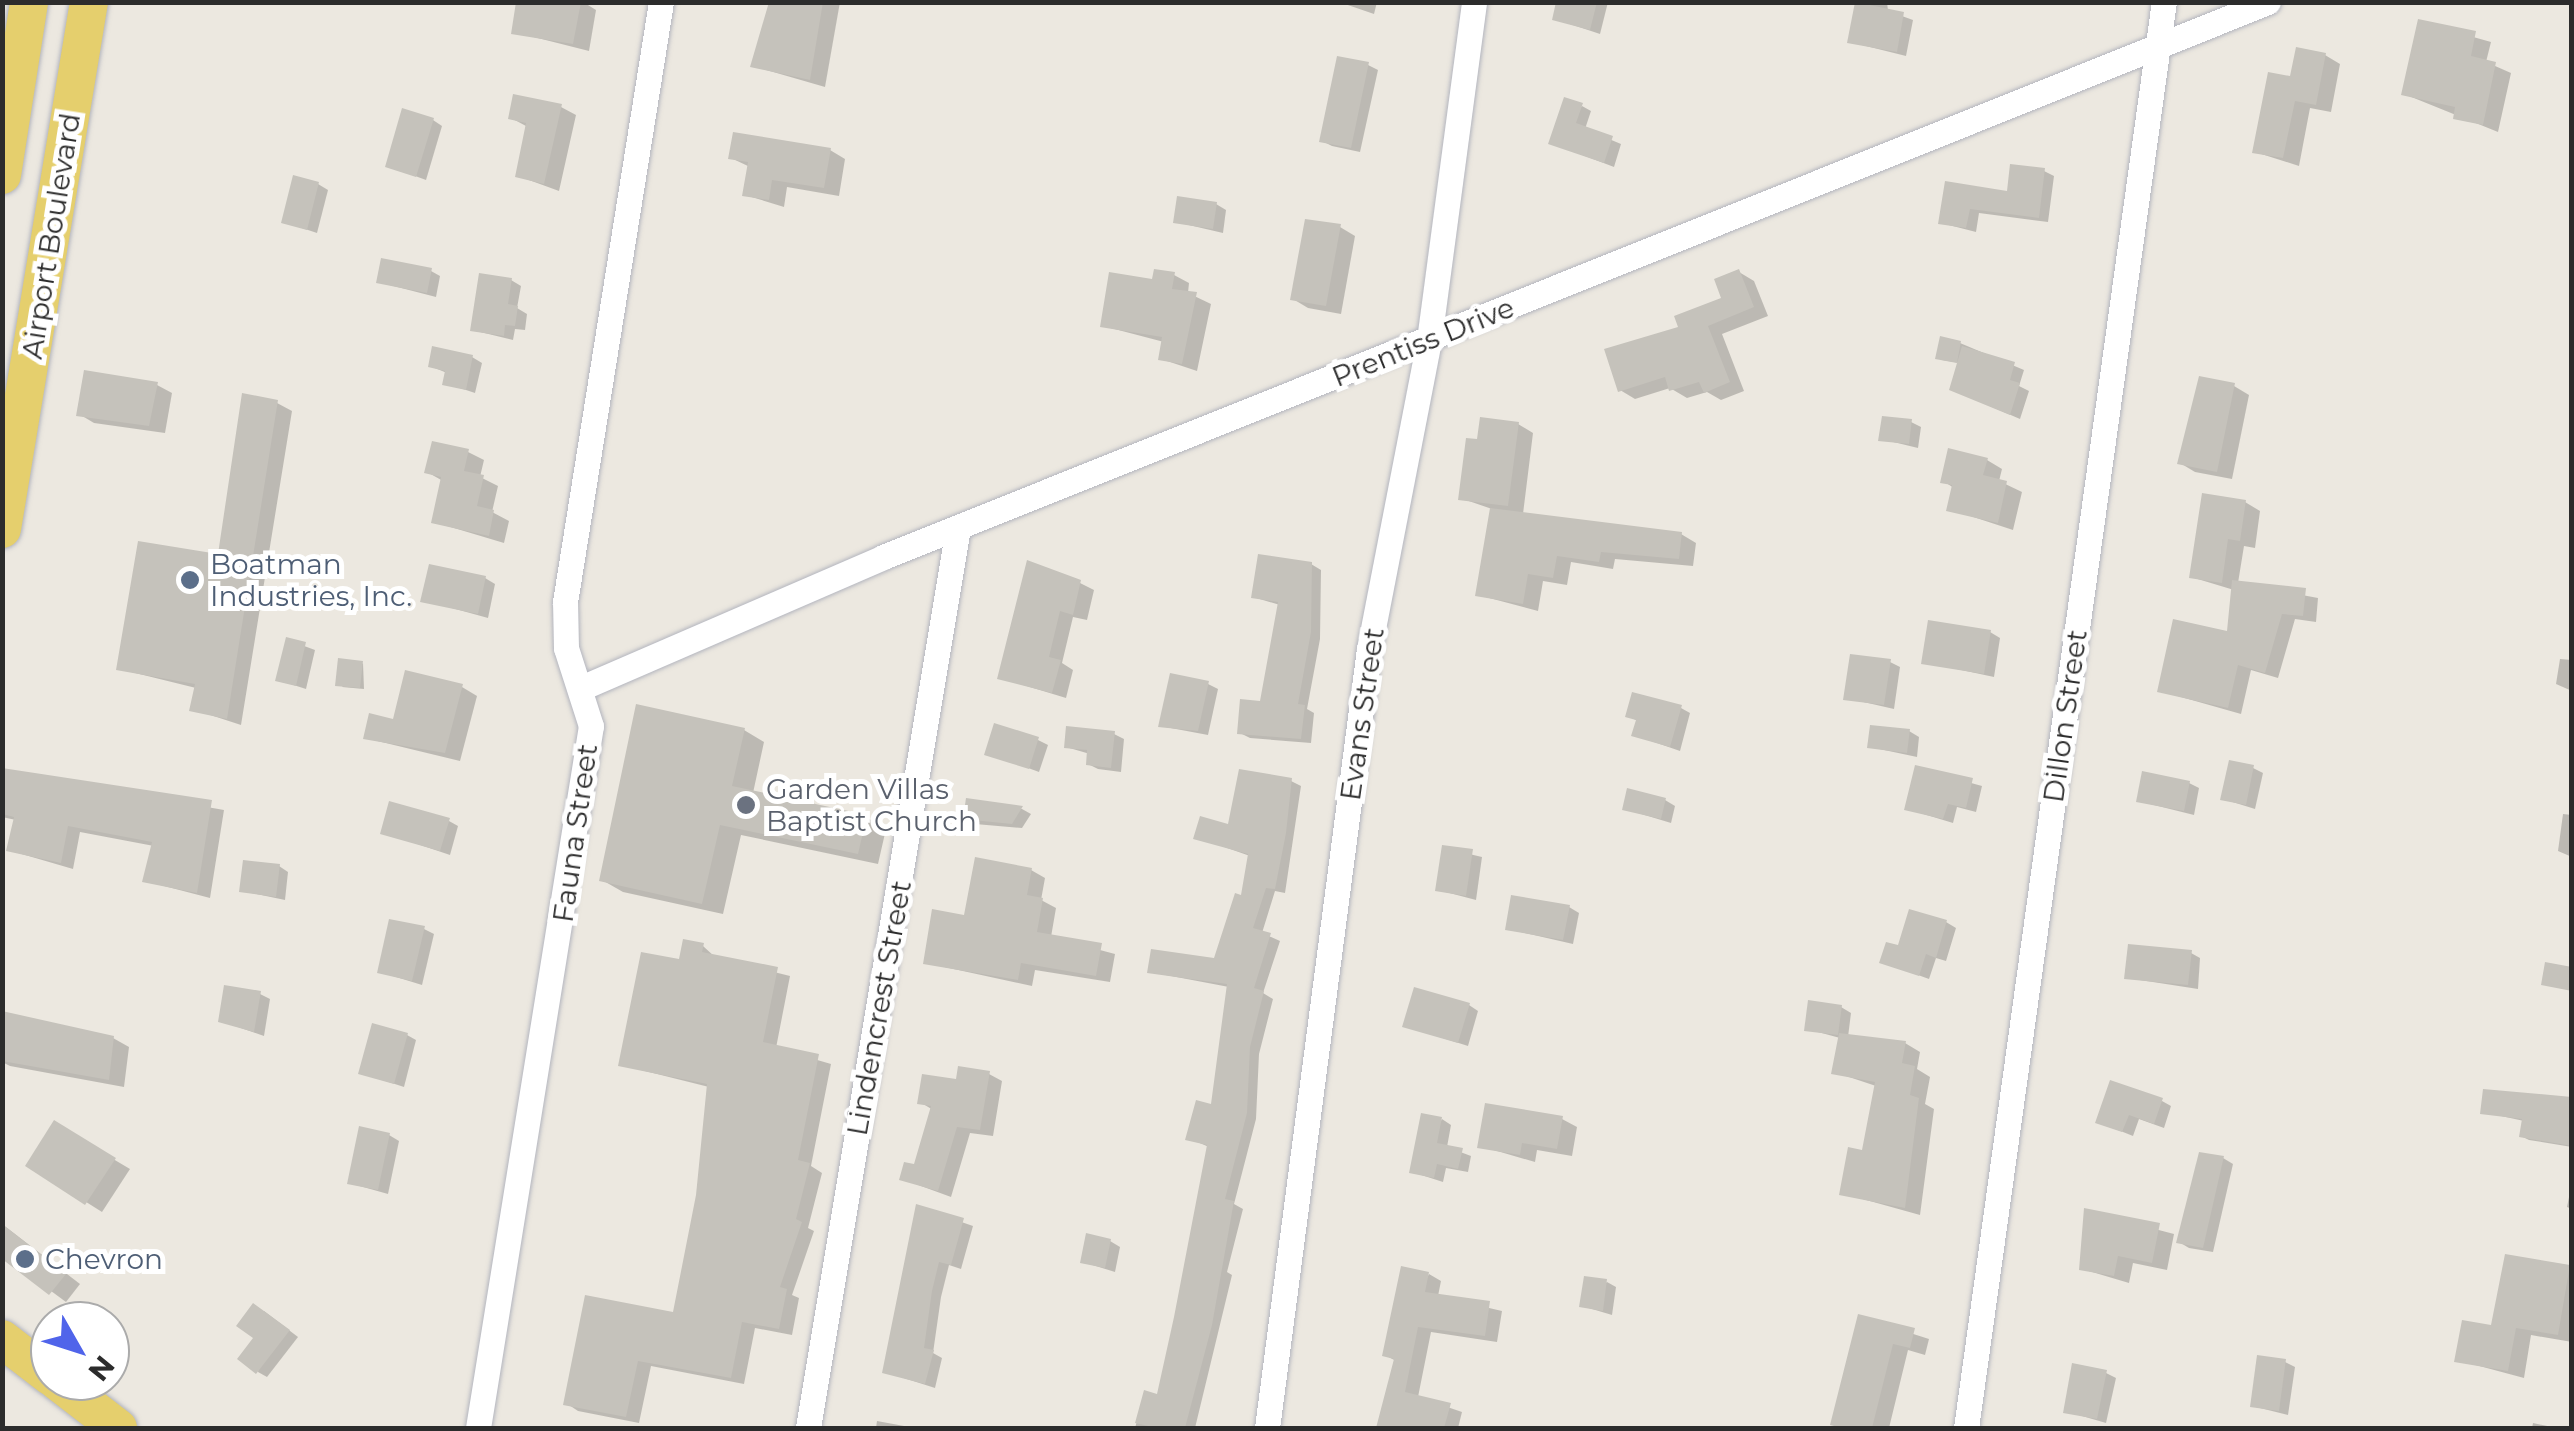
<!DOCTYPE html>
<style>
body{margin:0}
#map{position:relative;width:2574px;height:1431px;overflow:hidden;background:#ece8e0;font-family:Montserrat,sans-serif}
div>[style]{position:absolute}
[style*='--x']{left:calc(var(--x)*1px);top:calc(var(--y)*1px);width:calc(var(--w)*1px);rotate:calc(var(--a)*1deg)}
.shadow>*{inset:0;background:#0003}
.building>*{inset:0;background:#c5c2bb}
.roads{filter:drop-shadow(0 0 2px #b3b5be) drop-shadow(0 0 2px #b3b5be)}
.minor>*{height:25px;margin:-12.5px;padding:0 12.5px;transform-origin:12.5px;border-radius:12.5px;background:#fff}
.primary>*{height:38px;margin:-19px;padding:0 19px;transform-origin:19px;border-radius:19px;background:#e5cf6d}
.dots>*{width:28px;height:28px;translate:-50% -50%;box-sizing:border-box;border:5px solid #fff;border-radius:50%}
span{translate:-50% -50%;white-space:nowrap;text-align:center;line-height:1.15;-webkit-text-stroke:10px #fff;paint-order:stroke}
.street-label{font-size:28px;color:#2c2c2c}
.service-label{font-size:28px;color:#4e5e75}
.left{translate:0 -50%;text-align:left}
.worship-label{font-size:28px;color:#5b616d}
.frame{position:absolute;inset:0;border:5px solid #2c2c2c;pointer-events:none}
.north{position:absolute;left:30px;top:1301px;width:100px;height:100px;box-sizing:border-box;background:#fff;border:2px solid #ababab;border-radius:50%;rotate:129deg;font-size:28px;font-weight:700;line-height:40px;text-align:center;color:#2c2c2c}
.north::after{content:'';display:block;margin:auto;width:35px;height:45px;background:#5064ea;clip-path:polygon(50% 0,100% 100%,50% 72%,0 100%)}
</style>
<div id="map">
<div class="shadow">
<div style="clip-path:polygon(519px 2px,583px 2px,596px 10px,589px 51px,514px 32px)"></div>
<div style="clip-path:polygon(771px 2px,840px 2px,825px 87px,753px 66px)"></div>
<div style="clip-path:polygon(1339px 2px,1377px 2px,1374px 14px)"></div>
<div style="clip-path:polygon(1559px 2px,1608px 2px,1600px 34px,1555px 19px)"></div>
<div style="clip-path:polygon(1858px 2px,1887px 2px,1888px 11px,1913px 20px,1906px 56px,1850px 42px)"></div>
<div style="clip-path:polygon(2420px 22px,2491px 42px,2486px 62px,2511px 73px,2498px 132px,2404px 94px)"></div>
<div style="clip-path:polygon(2325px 55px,2340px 64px,2331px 112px,2310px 108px,2299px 166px,2255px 152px,2292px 79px)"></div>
<div style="clip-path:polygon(1368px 65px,1378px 70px,1360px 152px,1332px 146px,1322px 141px)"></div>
<div style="clip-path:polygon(1582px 106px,1591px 111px,1585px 129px,1621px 144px,1614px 167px,1551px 143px)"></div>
<div style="clip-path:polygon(561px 107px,576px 115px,559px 191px,518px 176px,526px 126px,511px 118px)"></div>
<div style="clip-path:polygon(433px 120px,442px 126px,426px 180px,388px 166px)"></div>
<div style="clip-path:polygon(830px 150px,845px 159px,839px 196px,787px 187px,784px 207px,745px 195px,750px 167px,731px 158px)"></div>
<div style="clip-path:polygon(2044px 171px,2054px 176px,2048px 222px,1979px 213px,1976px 232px,1941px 223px,1947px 184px,2009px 194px)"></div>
<div style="clip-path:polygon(318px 184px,328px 190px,317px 233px,284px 222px)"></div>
<div style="clip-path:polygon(1216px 204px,1226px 210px,1223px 233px,1176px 222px)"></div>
<div style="clip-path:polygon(1340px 227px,1355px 236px,1341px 314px,1308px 308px,1293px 299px)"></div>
<div style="clip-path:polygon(431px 271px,440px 276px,436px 297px,378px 282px)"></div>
<div style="clip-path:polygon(1739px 272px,1754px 281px,1768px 316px,1722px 334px,1744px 391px,1721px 400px,1707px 392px,1687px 398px,1670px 388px,1635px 399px,1620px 390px,1681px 328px,1724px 299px)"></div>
<div style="clip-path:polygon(1174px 275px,1189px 283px,1188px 293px,1211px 304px,1197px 371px,1161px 359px,1164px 342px,1103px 326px,1154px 282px)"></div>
<div style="clip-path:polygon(511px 280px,521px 286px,517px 308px,527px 314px,525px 330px,515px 329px,513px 340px,472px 330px)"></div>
<div style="clip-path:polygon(1960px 343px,2024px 370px,2019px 386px,2029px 391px,2020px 419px,1962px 394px,1960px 363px,1942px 360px)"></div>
<div style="clip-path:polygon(472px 357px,482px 363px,475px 393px,445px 383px,447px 373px,430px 366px)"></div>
<div style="clip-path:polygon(157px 385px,172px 393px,165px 433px,94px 423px,79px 414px)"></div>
<div style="clip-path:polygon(2234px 386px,2249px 395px,2232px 479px,2195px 472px,2180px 463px)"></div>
<div style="clip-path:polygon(277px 403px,292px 411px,241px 725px,192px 709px,196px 688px,119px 669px,220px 557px)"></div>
<div style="clip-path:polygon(1911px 422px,1921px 427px,1918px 448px,1881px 439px)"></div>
<div style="clip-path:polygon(1518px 424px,1533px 433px,1523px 514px,1681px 534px,1696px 543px,1693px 566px,1615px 559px,1613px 569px,1571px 562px,1567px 585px,1543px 581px,1538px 611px,1478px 595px,1492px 509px,1460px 498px,1479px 442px)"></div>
<div style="clip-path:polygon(468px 452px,484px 460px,480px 477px,498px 486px,492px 512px,509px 521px,504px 543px,434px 522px,443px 481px,427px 472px)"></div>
<div style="clip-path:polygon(1987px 460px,2002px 469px,1999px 481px,2022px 492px,2013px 530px,1949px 509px,1954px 488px,1943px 481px)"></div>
<div style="clip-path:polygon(2245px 502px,2260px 511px,2255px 548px,2244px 546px,2238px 583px,2318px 598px,2316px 622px,2295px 619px,2278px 678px,2251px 670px,2241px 714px,2160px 691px,2229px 634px,2234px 590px,2191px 577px)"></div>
<div style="clip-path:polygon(1311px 564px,1321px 570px,1320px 639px,1307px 709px,1314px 713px,1311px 743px,1250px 738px,1240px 733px,1262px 704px,1280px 605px,1253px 597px)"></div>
<div style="clip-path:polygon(485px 578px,495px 584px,488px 618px,423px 600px)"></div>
<div style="clip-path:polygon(1080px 583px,1094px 590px,1087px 620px,1073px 617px,1062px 663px,1073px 670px,1066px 698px,1000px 678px)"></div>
<div style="clip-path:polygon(1990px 632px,2000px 638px,1994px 677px,1924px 662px)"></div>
<div style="clip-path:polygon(288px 640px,315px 650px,306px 689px,278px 680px)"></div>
<div style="clip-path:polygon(2560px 659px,2572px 660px,2572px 691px,2556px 684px)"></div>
<div style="clip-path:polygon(1890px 662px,1900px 667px,1894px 709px,1846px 698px)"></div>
<div style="clip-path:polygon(363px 663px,364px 689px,342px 687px)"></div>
<div style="clip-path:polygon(1208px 684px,1218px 689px,1208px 735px,1160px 726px)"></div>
<div style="clip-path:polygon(462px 687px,477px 696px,460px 761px,365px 738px)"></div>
<div style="clip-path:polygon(1681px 708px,1690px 713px,1680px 751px,1634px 735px,1638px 721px,1628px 716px)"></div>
<div style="clip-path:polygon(744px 730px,764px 742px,753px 793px,866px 817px,886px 829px,878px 864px,741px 835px,723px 914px,623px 892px,602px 880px)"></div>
<div style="clip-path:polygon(1909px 731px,1919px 737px,1917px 757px,1870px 747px)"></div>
<div style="clip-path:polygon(1114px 734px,1124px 739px,1121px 772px,1098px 769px,1088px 764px,1090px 754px,1066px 747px)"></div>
<div style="clip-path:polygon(1038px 740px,1048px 745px,1039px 772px,987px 753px)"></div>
<div style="clip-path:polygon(1917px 768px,1982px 786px,1976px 812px,1957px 807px,1953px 823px,1907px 809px)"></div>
<div style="clip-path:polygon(2253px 768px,2263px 773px,2255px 809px,2223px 799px)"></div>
<div style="clip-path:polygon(2px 771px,224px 810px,210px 898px,145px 881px,154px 846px,80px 832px,73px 869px,8px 850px,16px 820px,2px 817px)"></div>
<div style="clip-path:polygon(1291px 781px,1301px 786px,1285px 893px,1275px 891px,1262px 933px,1280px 941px,1263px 993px,1273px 999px,1259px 1054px,1256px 1119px,1234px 1204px,1243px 1209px,1227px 1272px,1232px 1275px,1195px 1428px,1135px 1428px,1145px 1393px,1159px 1397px,1209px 1147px,1188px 1138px,1213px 1107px,1229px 987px,1150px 972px,1216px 961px,1243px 898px,1250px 856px,1196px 837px,1230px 827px)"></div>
<div style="clip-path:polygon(2189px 783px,2199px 788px,2194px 815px,2138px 801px)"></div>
<div style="clip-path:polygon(1665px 800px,1675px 806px,1671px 823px,1625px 809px)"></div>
<div style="clip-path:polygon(968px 801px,1022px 809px,1031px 814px,1022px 828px,975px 824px,965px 818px)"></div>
<div style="clip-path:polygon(2563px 814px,2572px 815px,2572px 857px,2558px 851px)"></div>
<div style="clip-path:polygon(449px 821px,458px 826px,450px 855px,382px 832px)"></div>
<div style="clip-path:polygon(1444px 848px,1482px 857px,1476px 900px,1438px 890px)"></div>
<div style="clip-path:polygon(279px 866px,288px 872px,285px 900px,242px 891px)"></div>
<div style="clip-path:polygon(1031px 870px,1045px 878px,1041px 900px,1056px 908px,1051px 937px,1115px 954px,1110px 982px,1035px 970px,1032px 986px,926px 963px)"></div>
<div style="clip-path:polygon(1569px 907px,1579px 913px,1573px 944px,1508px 929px)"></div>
<div style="clip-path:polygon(1946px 922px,1956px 928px,1946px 961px,1936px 958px,1929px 979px,1882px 962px)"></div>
<div style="clip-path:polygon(424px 929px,434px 934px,422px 985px,380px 972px)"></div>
<div style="clip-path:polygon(703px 946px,715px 957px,790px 976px,776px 1048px,831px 1064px,811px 1166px,822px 1173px,808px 1228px,814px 1231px,792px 1295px,799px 1298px,792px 1335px,755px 1328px,744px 1384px,651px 1366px,639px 1423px,578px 1411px,566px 1403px,675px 1315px,698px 1196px,709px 1087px,621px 1065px,681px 962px)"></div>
<div style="clip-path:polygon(2191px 953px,2200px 958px,2198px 989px,2127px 978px)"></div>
<div style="clip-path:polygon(260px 994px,270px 999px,264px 1036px,221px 1021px)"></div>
<div style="clip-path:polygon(1469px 1005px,1478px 1011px,1468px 1046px,1405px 1026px)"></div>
<div style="clip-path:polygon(1841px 1007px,1851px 1013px,1848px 1037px,1905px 1043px,1920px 1052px,1917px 1069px,1930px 1077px,1925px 1104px,1934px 1109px,1920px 1215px,1841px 1193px,1864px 1153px,1876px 1086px,1834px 1072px,1840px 1038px,1807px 1029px)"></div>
<div style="clip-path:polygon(2px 1021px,113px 1038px,129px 1047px,124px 1087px,10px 1066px,2px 1062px)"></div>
<div style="clip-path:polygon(407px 1035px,416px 1040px,404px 1087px,361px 1073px)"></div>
<div style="clip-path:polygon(989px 1074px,1002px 1081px,993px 1136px,970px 1133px,951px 1197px,902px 1179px,915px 1167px,933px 1110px,920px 1102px)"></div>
<div style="clip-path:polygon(2162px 1101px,2171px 1106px,2164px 1128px,2139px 1119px,2133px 1136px,2098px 1122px)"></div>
<div style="clip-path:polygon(2483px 1112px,2572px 1123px,2572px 1147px,2529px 1140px,2521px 1136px,2524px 1121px)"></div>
<div style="clip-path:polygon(1442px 1119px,1451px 1125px,1447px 1147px,1471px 1156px,1468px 1172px,1446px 1168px,1443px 1182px,1412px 1172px)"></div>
<div style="clip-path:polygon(1562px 1119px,1577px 1127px,1572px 1156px,1537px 1150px,1535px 1162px,1480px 1146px)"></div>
<div style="clip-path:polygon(54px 1124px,130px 1169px,102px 1212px,29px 1166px)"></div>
<div style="clip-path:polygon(389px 1135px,399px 1141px,388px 1194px,349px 1183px)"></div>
<div style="clip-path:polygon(2223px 1158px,2233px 1164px,2213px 1252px,2189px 1248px,2179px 1242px)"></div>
<div style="clip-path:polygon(2572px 1182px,2572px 1209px,2567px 1207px)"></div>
<div style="clip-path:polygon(918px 1207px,973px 1226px,961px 1269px,949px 1265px,941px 1297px,933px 1353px,942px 1358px,935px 1388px,885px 1372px)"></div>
<div style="clip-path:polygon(2086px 1211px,2174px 1234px,2167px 1270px,2133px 1263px,2129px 1283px,2082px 1269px)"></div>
<div style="clip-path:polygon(2px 1224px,80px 1284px,66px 1302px,2px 1255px)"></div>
<div style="clip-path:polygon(1110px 1241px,1120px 1247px,1115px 1272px,1083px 1262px)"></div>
<div style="clip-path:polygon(2569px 1267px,2572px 1342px,2531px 1335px,2524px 1378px,2457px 1360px)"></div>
<div style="clip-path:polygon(1429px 1274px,1441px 1281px,1438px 1296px,1502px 1311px,1497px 1342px,1431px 1332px,1418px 1397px,1462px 1412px,1458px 1428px,1379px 1428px,1396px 1361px,1385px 1355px)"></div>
<div style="clip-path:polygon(1607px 1282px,1616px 1287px,1612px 1315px,1582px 1306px)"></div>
<div style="clip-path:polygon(264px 1311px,298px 1337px,267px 1377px,258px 1372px)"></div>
<div style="clip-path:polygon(1860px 1317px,1929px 1339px,1925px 1355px,1908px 1350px,1889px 1428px,1832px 1424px)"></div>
<div style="clip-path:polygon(2285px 1362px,2295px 1367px,2288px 1415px,2252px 1406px)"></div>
<div style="clip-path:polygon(2106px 1373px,2116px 1378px,2106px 1423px,2065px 1411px)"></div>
<div style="clip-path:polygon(877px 1421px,915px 1428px,876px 1428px)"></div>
<div style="clip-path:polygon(2533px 1423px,2557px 1428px,2532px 1428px)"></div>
</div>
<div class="building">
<div style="clip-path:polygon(516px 2px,581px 2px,573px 44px,511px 34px)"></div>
<div style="clip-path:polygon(769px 2px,823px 2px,810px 80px,750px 67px)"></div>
<div style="clip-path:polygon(1556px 2px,1597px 2px,1590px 30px,1552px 20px)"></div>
<div style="clip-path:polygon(1855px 2px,1904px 12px,1897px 52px,1847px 43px)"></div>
<div style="clip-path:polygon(2418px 19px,2476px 31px,2471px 56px,2496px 62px,2483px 125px,2453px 119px,2455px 107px,2401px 95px)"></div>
<div style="clip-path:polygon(2296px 47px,2326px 53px,2316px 105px,2295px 101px,2283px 158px,2252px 153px,2268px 72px,2290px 76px)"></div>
<div style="clip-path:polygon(1337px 56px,1369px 62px,1351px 148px,1319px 142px)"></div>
<div style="clip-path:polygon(513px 94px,562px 104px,544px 184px,515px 177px,526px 123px,508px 119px)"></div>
<div style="clip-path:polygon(1564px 97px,1583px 103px,1576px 123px,1613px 136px,1604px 163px,1548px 144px)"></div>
<div style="clip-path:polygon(402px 108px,434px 118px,416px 177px,385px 167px)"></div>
<div style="clip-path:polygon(733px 132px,831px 148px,824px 188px,772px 180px,769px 200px,742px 196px,748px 162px,728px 159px)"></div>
<div style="clip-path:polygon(2010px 164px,2045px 168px,2039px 218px,1970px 209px,1966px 228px,1938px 224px,1945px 181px,2007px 191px)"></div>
<div style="clip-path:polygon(293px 175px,319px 182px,307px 230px,281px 223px)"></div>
<div style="clip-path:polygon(1177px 196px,1217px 202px,1213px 229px,1173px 223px)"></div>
<div style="clip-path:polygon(1305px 219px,1341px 224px,1326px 306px,1290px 300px)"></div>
<div style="clip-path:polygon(381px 258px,432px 268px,427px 293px,376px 283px)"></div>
<div style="clip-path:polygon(1154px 269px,1175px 272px,1172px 289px,1197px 292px,1182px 364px,1158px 360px,1162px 337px,1100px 327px,1109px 272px,1152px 279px)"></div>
<div style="clip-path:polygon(1739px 269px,1754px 307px,1708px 326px,1730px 382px,1704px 393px,1699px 382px,1669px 391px,1665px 377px,1618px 392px,1604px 349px,1678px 327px,1674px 316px,1721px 298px,1714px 279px)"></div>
<div style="clip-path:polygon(479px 273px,512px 278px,508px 304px,518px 306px,515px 326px,505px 325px,504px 336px,470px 331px)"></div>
<div style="clip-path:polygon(1940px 336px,1961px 341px,1957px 363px,1935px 359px)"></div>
<div style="clip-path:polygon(432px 346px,473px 355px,466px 390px,442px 385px,445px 371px,428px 367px)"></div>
<div style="clip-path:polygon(1962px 346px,2015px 362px,2010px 380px,2020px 383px,2010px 415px,1949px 390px)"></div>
<div style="clip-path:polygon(84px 370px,158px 382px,149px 426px,76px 416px)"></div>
<div style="clip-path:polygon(2199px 376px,2235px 383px,2217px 472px,2177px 464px)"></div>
<div style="clip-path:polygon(242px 393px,278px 400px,227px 719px,189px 711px,195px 684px,116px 670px,138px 541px,218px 554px)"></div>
<div style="clip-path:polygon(1882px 416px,1912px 419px,1909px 444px,1878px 441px)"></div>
<div style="clip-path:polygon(1480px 417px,1519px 422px,1508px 506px,1458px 500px,1466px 438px,1477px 439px)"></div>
<div style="clip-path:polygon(432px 441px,469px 449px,464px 471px,484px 475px,477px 506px,494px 510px,489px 536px,431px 523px,441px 477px,424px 473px)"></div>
<div style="clip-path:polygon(1948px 448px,1988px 458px,1983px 475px,2007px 481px,1998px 523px,1946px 511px,1952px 485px,1940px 483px)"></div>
<div style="clip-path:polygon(2202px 493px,2246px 500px,2240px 541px,2228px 539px,2222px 583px,2189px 578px)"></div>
<div style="clip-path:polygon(1490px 508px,1682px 532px,1679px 559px,1601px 552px,1599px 562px,1557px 556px,1553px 578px,1528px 574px,1523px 604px,1475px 596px)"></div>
<div style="clip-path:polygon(1258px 554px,1312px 562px,1311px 632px,1298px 704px,1305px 705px,1301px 739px,1237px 734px,1240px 699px,1260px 701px,1278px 602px,1251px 598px)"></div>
<div style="clip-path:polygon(1027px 560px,1081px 580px,1073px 615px,1060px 611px,1049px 657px,1061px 660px,1052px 693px,997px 679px)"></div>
<div style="clip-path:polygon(429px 564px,486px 576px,478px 614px,420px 602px)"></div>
<div style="clip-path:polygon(2232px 580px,2306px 588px,2303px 616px,2282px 614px,2265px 673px,2238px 665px,2228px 708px,2157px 692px,2173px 619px,2227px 631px)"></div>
<div style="clip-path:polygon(1928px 620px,1991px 630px,1984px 674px,1921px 664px)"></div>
<div style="clip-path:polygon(286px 637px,306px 642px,296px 686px,275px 681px)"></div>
<div style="clip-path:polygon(1850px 654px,1891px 659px,1884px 705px,1843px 700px)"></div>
<div style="clip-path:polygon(338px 658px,363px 661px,360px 688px,335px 686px)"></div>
<div style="clip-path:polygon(405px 670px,463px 684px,445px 753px,363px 739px,369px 713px,393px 719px)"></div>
<div style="clip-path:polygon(1170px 673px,1209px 681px,1198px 731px,1158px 727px)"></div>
<div style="clip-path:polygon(1632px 692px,1682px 705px,1670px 747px,1631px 736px,1636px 720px,1625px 717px)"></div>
<div style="clip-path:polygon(636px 704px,745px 728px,732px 786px,867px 815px,858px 854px,720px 825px,702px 904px,599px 881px)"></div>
<div style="clip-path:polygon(994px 723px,1039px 737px,1029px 769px,984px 755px)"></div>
<div style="clip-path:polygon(1870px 725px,1910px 729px,1907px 753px,1867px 748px)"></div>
<div style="clip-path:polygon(1066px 726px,1115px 731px,1111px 768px,1086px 765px,1087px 750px,1064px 748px)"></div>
<div style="clip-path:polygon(2229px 760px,2254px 765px,2246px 805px,2220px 800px)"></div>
<div style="clip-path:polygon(1915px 765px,1973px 778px,1966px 808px,1948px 804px,1943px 819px,1904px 810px)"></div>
<div style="clip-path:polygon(2px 768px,212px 800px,197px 893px,142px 882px,152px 842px,68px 826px,61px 863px,6px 851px,14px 817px,2px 814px)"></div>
<div style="clip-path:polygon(1239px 769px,1292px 778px,1286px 833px,1275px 889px,1266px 888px,1253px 928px,1271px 933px,1254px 988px,1264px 991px,1250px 1047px,1247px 1113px,1225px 1199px,1234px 1201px,1212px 1325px,1185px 1428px,1157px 1428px,1135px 1423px,1144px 1390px,1157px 1394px,1174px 1317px,1207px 1145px,1185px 1140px,1196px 1100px,1211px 1104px,1227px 984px,1147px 973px,1151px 949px,1214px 958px,1235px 893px,1241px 895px,1248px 854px,1193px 839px,1200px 816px,1228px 824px)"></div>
<div style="clip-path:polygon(2142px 771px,2190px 781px,2184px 811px,2136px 802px)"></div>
<div style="clip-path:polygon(1627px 788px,1666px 798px,1661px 819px,1622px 810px)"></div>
<div style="clip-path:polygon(966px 798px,1023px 806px,1012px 824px,963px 819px)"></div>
<div style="clip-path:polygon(389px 801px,450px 818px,440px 851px,380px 834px)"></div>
<div style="clip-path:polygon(1442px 845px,1473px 849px,1466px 896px,1435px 891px)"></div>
<div style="clip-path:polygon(975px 857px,1032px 868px,1027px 895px,1043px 898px,1037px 932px,1102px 943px,1096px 976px,1021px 963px,1018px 980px,923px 964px,932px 909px,964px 915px)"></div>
<div style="clip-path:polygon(243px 860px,280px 864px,276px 897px,239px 892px)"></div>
<div style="clip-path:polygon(1511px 895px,1570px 905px,1563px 940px,1505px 930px)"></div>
<div style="clip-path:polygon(1909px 909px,1947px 920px,1936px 958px,1926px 954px,1919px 976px,1879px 963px,1886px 942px,1898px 945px)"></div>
<div style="clip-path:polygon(389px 919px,425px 926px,412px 981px,377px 973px)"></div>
<div style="clip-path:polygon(683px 939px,704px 943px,702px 952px,778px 967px,763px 1042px,819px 1054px,798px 1160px,810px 1163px,796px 1219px,802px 1222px,780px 1287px,787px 1289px,779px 1329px,742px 1322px,731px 1378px,638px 1361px,626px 1417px,563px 1405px,585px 1295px,673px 1312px,696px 1195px,707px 1084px,618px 1066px,641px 952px,679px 959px)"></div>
<div style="clip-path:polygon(2128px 944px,2192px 950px,2188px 985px,2124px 979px)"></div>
<div style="clip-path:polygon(2545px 962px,2572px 967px,2572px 991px,2541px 985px)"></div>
<div style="clip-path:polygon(224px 985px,261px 991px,254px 1032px,218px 1022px)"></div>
<div style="clip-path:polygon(1414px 987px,1470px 1003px,1458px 1043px,1402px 1027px)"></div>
<div style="clip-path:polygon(1808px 1000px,1842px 1005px,1838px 1035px,1804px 1031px)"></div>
<div style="clip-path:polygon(2px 1011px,114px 1036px,109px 1080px,2px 1061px)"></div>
<div style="clip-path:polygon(372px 1023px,408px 1033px,394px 1084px,358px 1074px)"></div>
<div style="clip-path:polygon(1839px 1033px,1906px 1041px,1902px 1063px,1915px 1066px,1910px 1095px,1919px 1098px,1905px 1208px,1839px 1195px,1848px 1147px,1862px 1150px,1875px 1082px,1831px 1074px)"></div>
<div style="clip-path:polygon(958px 1066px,990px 1071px,980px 1130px,957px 1127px,938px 1191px,899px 1180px,904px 1162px,914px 1164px,931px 1106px,917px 1104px,922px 1074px,956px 1079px)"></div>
<div style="clip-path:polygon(2110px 1080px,2163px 1098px,2154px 1124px,2129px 1115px,2122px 1132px,2095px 1123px)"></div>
<div style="clip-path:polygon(2483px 1089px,2572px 1097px,2572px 1146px,2519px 1137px,2522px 1119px,2480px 1114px)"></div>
<div style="clip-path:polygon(1485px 1103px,1563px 1116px,1557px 1149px,1522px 1143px,1520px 1155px,1477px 1148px)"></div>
<div style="clip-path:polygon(1421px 1113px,1442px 1117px,1437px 1143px,1463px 1148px,1458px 1169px,1437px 1164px,1434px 1178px,1409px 1173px)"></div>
<div style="clip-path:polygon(54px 1120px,116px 1158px,85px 1205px,25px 1166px)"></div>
<div style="clip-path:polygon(359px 1126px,390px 1133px,378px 1190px,347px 1184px)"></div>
<div style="clip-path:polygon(2199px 1152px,2224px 1156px,2203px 1248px,2176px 1243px)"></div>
<div style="clip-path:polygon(916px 1204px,964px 1218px,951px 1265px,939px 1262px,932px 1291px,924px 1348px,934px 1350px,925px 1384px,882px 1373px)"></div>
<div style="clip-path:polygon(2084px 1208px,2160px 1223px,2152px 1263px,2118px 1256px,2114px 1276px,2079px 1270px)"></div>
<div style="clip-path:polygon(2px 1224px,66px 1274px,49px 1295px,2px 1259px)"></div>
<div style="clip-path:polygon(1086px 1233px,1111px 1239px,1105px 1268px,1080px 1263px)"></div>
<div style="clip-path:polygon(2505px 1254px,2570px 1265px,2558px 1335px,2516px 1328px,2508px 1371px,2454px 1362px,2462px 1320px,2491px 1325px)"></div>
<div style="clip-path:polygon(1401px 1266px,1429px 1272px,1425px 1292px,1490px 1301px,1485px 1336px,1418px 1327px,1405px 1392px,1451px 1403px,1444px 1428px,1376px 1428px,1394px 1359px,1382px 1356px)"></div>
<div style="clip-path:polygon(1584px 1276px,1607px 1279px,1603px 1311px,1579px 1307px)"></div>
<div style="clip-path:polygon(253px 1303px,290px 1330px,256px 1374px,237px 1359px,253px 1338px,236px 1326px)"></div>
<div style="clip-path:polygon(1858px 1314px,1915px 1328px,1910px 1348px,1893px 1344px,1872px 1428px,1842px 1428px,1830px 1425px)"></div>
<div style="clip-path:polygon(2257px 1355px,2286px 1359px,2279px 1411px,2250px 1407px)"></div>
<div style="clip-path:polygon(2072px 1363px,2107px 1370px,2097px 1419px,2063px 1413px)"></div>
</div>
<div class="roads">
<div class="minor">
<div style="--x:581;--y:688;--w:329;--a:-23.4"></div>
<div style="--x:883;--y:557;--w:1492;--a:-21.84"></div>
<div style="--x:478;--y:1428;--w:711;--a:-80.86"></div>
<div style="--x:591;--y:726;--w:82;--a:-107.8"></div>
<div style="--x:566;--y:648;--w:46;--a:-91.2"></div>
<div style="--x:565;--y:602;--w:608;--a:-80.91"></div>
<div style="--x:808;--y:1428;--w:912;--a:-80.54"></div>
<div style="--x:1267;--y:1428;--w:786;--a:-82.54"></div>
<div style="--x:1369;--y:649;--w:315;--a:-79"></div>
<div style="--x:1429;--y:340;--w:341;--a:-82.4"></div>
<div style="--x:1966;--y:1428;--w:1440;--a:-82.1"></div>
</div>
<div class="primary">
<div style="--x:2;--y:175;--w:175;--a:-81.1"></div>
<div style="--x:2;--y:529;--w:534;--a:-80.63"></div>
<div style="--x:2;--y:1339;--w:61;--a:37.6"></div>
<div style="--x:57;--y:1381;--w:77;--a:37.6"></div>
</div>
</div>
<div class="dots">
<div style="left:190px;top:580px;background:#5c6f8a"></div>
<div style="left:746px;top:805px;background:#6b7280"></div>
<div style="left:25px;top:1259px;background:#5c6f8a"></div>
</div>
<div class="street-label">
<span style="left:51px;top:236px;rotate:-81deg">Airport Boulevard</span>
<span style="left:1423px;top:342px;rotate:-22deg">Prentiss Drive</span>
<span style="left:1362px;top:714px;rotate:-82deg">Evans Street</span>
<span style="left:2065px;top:716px;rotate:-82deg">Dillon Street</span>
<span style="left:575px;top:833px;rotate:-82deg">Fauna Street</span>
<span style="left:879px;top:1008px;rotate:-80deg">Lindencrest Street</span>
</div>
<div class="service-label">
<span class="left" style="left:210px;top:580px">Boatman<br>Industries, Inc.</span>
<span class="left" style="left:45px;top:1259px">Chevron</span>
</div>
<div class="worship-label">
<span class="left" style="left:766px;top:805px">Garden Villas<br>Baptist Church</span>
</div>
<div class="frame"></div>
<div class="north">N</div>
</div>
